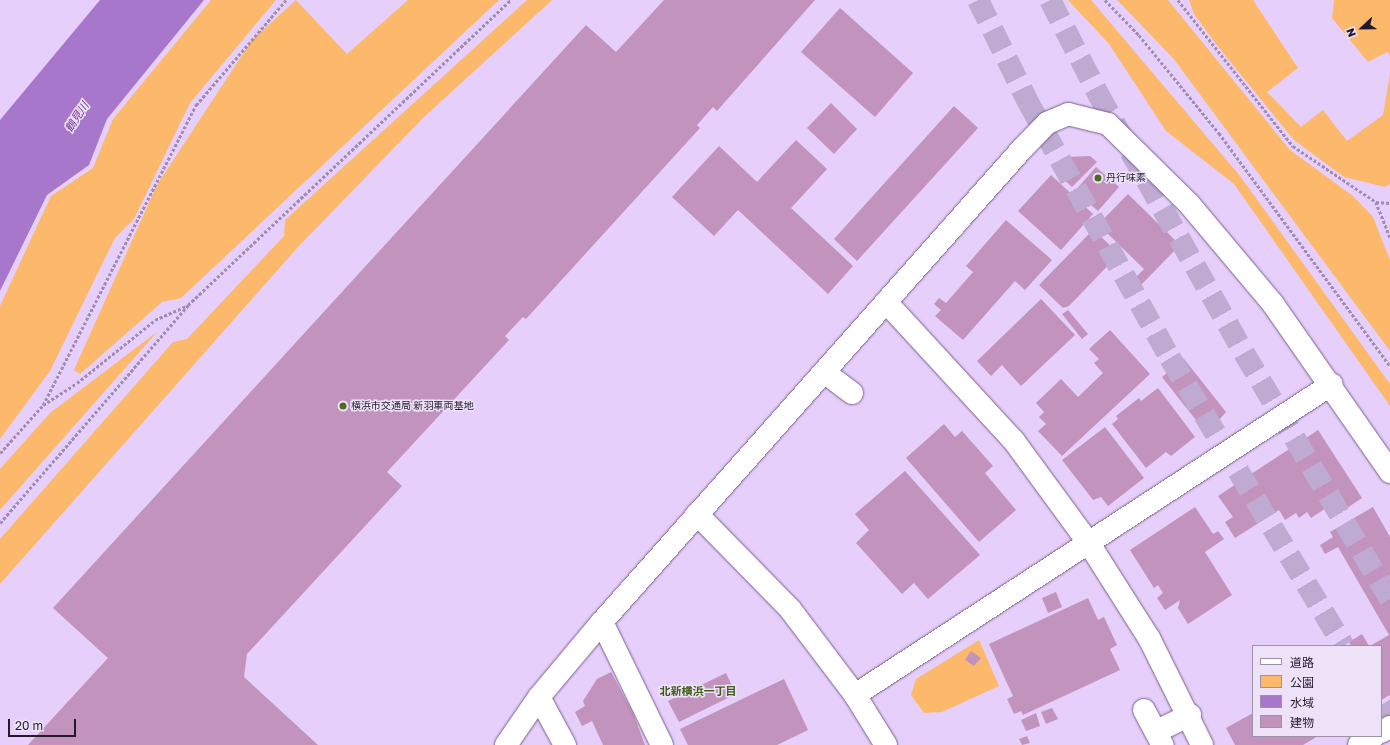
<!DOCTYPE html>
<meta charset="utf-8">
<style>
body{margin:0}
#map{position:relative;width:1390px;height:745px;overflow:hidden;background:#e6cffb;font-family:"Golos Text","Noto Sans JP",sans-serif}
div>[style]{position:absolute}
[style*='--x']{left:calc(var(--x)*1px);top:calc(var(--y)*1px);width:calc(var(--w)*1px);rotate:calc(var(--a)*1deg)}
.green>*{inset:0;background:#fcb96b}
.water>*{inset:0;background:#a677ca}
.building>*{inset:0;background:#c193bd}
.highway-tunnel>*{height:22px;margin-top:-11px;transform-origin:0;background:repeating-linear-gradient(90deg,#bfaad2 0 22px,transparent 0 33px)}
.path>*{height:2.5px;margin-top:-1.25px;transform-origin:0;background:repeating-linear-gradient(90deg,#9f8cb0 0 3px,transparent 0 5px)}
.roads{filter:drop-shadow(0 0 1px #7a5f90) drop-shadow(0 0 1px #7a5f90)}
.minor>*{height:22px;margin:-11px;padding:0 11px;transform-origin:11px;border-radius:11px;background:#fff}
.dots>*{width:11px;height:11px;translate:-50% -50%;box-sizing:border-box;border:2px solid #ede2f8;border-radius:50%}
span{translate:-50% -50%;white-space:nowrap;text-align:center;line-height:1.15;-webkit-text-stroke:3px #ede2f8;paint-order:stroke}
.poi-label{font-size:10px;color:#23182c}
.left{translate:0 -50%;text-align:left}
.water-label{font-size:11px;color:#6e3295;font-style:italic}
.neighbourhood-label{font-size:11px;color:#405c17;font-weight:700}
.legend{position:absolute;left:1252px;top:645px;width:130px;height:92px;box-sizing:border-box;background:#ede2f8;border:1px solid #9c91a6;margin:0;padding:5px 7px;list-style:none;font-size:12px;color:#23182c}
.legend li{display:flex;align-items:center;gap:8px;height:20px}
.legend b{width:20px;border:1px solid #9c91a6}
.north{position:absolute;left:1342px;top:8px;width:40px;height:40px;-webkit-text-stroke:3px #ede2f8;paint-order:stroke;rotate:248deg;font-size:11px;font-weight:700;line-height:16px;text-align:center;color:#23182c}
.north::after{content:'';display:block;margin:auto;width:14px;height:18px;background:#23182c;clip-path:polygon(50% 0,100% 100%,50% 72%,0 100%)}
.scale{position:absolute;left:8px;top:719px;width:68px;height:18px;box-sizing:border-box;border:2px solid #23182c;border-top:0;padding-left:5px;font-size:12px;line-height:14px;white-space:nowrap;color:#23182c;-webkit-text-stroke:3px #ede2f8;paint-order:stroke}
</style>
<div id="map">
<div class="green">
<div style="clip-path:polygon(211px 0,276px 0,190px 103px,134px 219px,115px 238px,50px 371px,0 439px,0 306px,51px 196px,93px 168px,113px 119px)"></div>
<div style="clip-path:polygon(296px 0,347px 54px,408px 0,499px 0,181px 298px,162px 302px,80px 374px,74px 370px,157px 185px,252px 40px)"></div>
<div style="clip-path:polygon(527px 0,552px 0,424px 117px,298px 247px,0 584px,0 539px,173px 342px,187px 339px,284px 236px,285px 220px)"></div>
<div style="clip-path:polygon(1068px 0,1091px 0,1240px 176px,1390px 384px,1390px 406px,1234px 184px,1166px 131px,1109px 44px)"></div>
<div style="clip-path:polygon(1117px 0,1168px 0,1290px 150px,1353px 196px,1373px 217px,1390px 260px,1390px 351px,1173px 58px)"></div>
<div style="clip-path:polygon(1189px 0,1253px 0,1298px 68px,1267px 92px,1301px 127px,1323px 110px,1347px 141px,1383px 115px,1390px 74px,1390px 184px,1385px 187px,1344px 177px,1294px 140px,1216px 44px,1194px 14px)"></div>
<div style="clip-path:polygon(1334px 0,1390px 0,1390px 55px,1387px 52px,1368px 62px,1332px 18px)"></div>
<div style="clip-path:polygon(157px 332px,0 510px,0 469px,50px 413px)"></div>
<div style="clip-path:polygon(979px 640px,999px 686px,942px 712px,924px 713px,911px 695px,916px 679px)"></div>
</div>
<div class="water">
<div style="clip-path:polygon(100px 0,204px 0,107px 119px,89px 165px,47px 195px,0 291px,0 120px)"></div>
</div>
<div class="building">
<div style="clip-path:polygon(664px 0,815px 0,717px 111px,713px 107px,697px 125px,700px 128px,526px 319px,523px 317px,505px 336px,509px 340px,387px 472px,402px 486px,247px 654px,244px 677px,318px 745px,28px 745px,108px 658px,53px 608px,586px 25px,616px 52px)"></div>
<div style="clip-path:polygon(840px 8px,913px 73px,875px 117px,801px 52px)"></div>
<div style="clip-path:polygon(831px 103px,857px 129px,834px 154px,807px 128px)"></div>
<div style="clip-path:polygon(954px 106px,978px 128px,857px 261px,834px 239px)"></div>
<div style="clip-path:polygon(796px 140px,827px 169px,791px 208px,853px 266px,828px 294px,738px 210px,714px 236px,672px 197px,719px 146px,757px 182px)"></div>
<div style="clip-path:polygon(1090px 156px,1097px 162px,1072px 187px,1054px 170px,1067px 157px)"></div>
<div style="clip-path:polygon(1096px 167px,1119px 187px,1098px 211px,1075px 191px)"></div>
<div style="clip-path:polygon(1051px 175px,1093px 214px,1061px 250px,1018px 211px)"></div>
<div style="clip-path:polygon(1128px 194px,1180px 245px,1140px 286px,1133px 280px,1144px 269px,1102px 228px,1097px 233px,1119px 254px,1069px 306px,1063px 308px,1039px 285px)"></div>
<div style="clip-path:polygon(1006px 220px,1052px 260px,1025px 290px,1015px 281px,963px 340px,935px 316px,941px 310px,934px 304px,939px 298px,946px 303px,973px 272px,966px 266px)"></div>
<div style="clip-path:polygon(1041px 299px,1075px 335px,1021px 386px,1002px 365px,991px 376px,977px 361px)"></div>
<div style="clip-path:polygon(1068px 310px,1088px 334px,1082px 339px,1062px 314px)"></div>
<div style="clip-path:polygon(1110px 330px,1150px 374px,1062px 456px,1038px 431px,1046px 424px,1039px 417px,1044px 412px,1036px 403px,1061px 379px,1078px 397px,1103px 373px,1094px 363px,1099px 359px,1089px 349px)"></div>
<div style="clip-path:polygon(1184px 359px,1226px 412px,1207px 434px,1162px 377px)"></div>
<div style="clip-path:polygon(1158px 388px,1195px 437px,1171px 456px,1166px 452px,1146px 468px,1112px 424px,1118px 419px,1116px 416px,1139px 398px,1141px 401px)"></div>
<div style="clip-path:polygon(944px 424px,955px 437px,962px 431px,993px 466px,985px 473px,1016px 510px,979px 542px,906px 458px)"></div>
<div style="clip-path:polygon(1105px 427px,1144px 478px,1108px 506px,1101px 497px,1093px 500px,1062px 460px)"></div>
<div style="clip-path:polygon(1318px 430px,1362px 498px,1332px 518px,1326px 508px,1311px 518px,1307px 512px,1299px 518px,1296px 513px,1285px 520px,1279px 510px,1235px 538px,1225px 522px,1233px 517px,1218px 496px)"></div>
<div style="clip-path:polygon(905px 471px,980px 555px,928px 599px,914px 583px,902px 594px,856px 543px,869px 530px,855px 514px)"></div>
<div style="clip-path:polygon(1195px 507px,1213px 534px,1218px 531px,1224px 539px,1205px 552px,1232px 595px,1188px 624px,1178px 608px,1180px 600px,1165px 610px,1157px 598px,1163px 593px,1158px 585px,1154px 588px,1130px 550px)"></div>
<div style="clip-path:polygon(1373px 507px,1390px 537px,1390px 695px,1381px 700px,1381px 646px,1370px 646px,1389px 635px,1338px 547px,1325px 554px,1320px 545px,1333px 537px,1330px 532px)"></div>
<div style="clip-path:polygon(1056px 592px,1062px 607px,1048px 613px,1042px 598px)"></div>
<div style="clip-path:polygon(1088px 598px,1098px 620px,1104px 617px,1117px 645px,1110px 649px,1120px 670px,1023px 715px,1021px 711px,1014px 714px,1007px 699px,1013px 696px,989px 644px)"></div>
<div style="clip-path:polygon(1362px 634px,1369px 646px,1351px 646px,1349px 642px)"></div>
<div style="clip-path:polygon(971px 651px,981px 658px,974px 666px,965px 660px)"></div>
<div style="clip-path:polygon(611px 672px,633px 713px,645px 745px,603px 745px,592px 721px,582px 726px,575px 712px,585px 706px,583px 701px,597px 679px)"></div>
<div style="clip-path:polygon(726px 673px,736px 694px,679px 722px,668px 701px)"></div>
<div style="clip-path:polygon(784px 679px,808px 730px,777px 745px,688px 745px,680px 729px)"></div>
<div style="clip-path:polygon(1052px 708px,1058px 719px,1046px 724px,1041px 712px)"></div>
<div style="clip-path:polygon(1036px 713px,1040px 726px,1026px 731px,1021px 720px)"></div>
<div style="clip-path:polygon(1253px 713px,1253px 736px,1318px 736px,1303px 745px,1235px 745px,1226px 728px)"></div>
<div style="clip-path:polygon(1027px 736px,1030px 743px,1022px 745px,1019px 739px)"></div>
</div>
<div class="highway-tunnel">
<div style="--x:978;--y:0;--w:114;--a:63.9"></div>
<div style="--x:1028;--y:102;--w:293;--a:61"></div>
<div style="--x:1170;--y:358;--w:336;--a:58.9"></div>
<div style="--x:1050;--y:0;--w:106;--a:62.9"></div>
<div style="--x:1098;--y:94;--w:297;--a:60.6"></div>
<div style="--x:1244;--y:353;--w:286;--a:59.3"></div>
<div style="--x:1381;--y:705;--w:17;--a:59"></div>
</div>
<div class="path">
<div style="--x:1105;--y:0;--w:49;--a:45.8"></div>
<div style="--x:1139;--y:35;--w:127;--a:50.8"></div>
<div style="--x:1219;--y:133;--w:289;--a:53.7"></div>
<div style="--x:1178;--y:0;--w:186;--a:51.8"></div>
<div style="--x:1293;--y:146;--w:100;--a:34"></div>
<div style="--x:1376;--y:202;--w:14;--a:4"></div>
<div style="--x:1376;--y:202;--w:38;--a:68"></div>
<div style="--x:43;--y:405;--w:337;--a:-63"></div>
<div style="--x:196;--y:105;--w:138;--a:-49.4"></div>
<div style="--x:0;--y:453;--w:64;--a:-48.1"></div>
<div style="--x:43;--y:405;--w:40;--a:-32.9"></div>
<div style="--x:77;--y:383;--w:100;--a:-38.9"></div>
<div style="--x:155;--y:320;--w:34;--a:-24"></div>
<div style="--x:0;--y:523;--w:288;--a:-49.2"></div>
<div style="--x:188;--y:305;--w:444;--a:-43.4"></div>
</div>
<div class="roads">
<div class="minor">
<div style="--x:887;--y:303;--w:188;--a:47.4"></div>
<div style="--x:1014;--y:441;--w:125;--a:53.8"></div>
<div style="--x:1088;--y:542;--w:114;--a:57.6"></div>
<div style="--x:1149;--y:638;--w:119;--a:63.6"></div>
<div style="--x:824;--y:372;--w:35;--a:37"></div>
<div style="--x:697;--y:514;--w:133;--a:45.6"></div>
<div style="--x:790;--y:609;--w:108;--a:52.9"></div>
<div style="--x:855;--y:695;--w:59;--a:58.2"></div>
<div style="--x:602;--y:622;--w:137;--a:64"></div>
<div style="--x:855;--y:695;--w:569;--a:-33.1"></div>
<div style="--x:539;--y:697;--w:55;--a:61.6"></div>
<div style="--x:1144;--y:710;--w:40;--a:62"></div>
<div style="--x:1157;--y:731;--w:37;--a:-26"></div>
<div style="--x:1381;--y:732;--w:10;--a:-29"></div>
<div style="--x:506;--y:745;--w:58;--a:-55.5"></div>
<div style="--x:539;--y:697;--w:98;--a:-50"></div>
<div style="--x:602;--y:622;--w:633;--a:-48.4"></div>
<div style="--x:1022;--y:149;--w:36;--a:-46"></div>
<div style="--x:1047;--y:123;--w:23;--a:-23"></div>
<div style="--x:1068;--y:114;--w:41;--a:14"></div>
<div style="--x:1108;--y:124;--w:115;--a:44.6"></div>
<div style="--x:1190;--y:205;--w:129;--a:50"></div>
<div style="--x:1273;--y:304;--w:205;--a:55.1"></div>
<div style="--x:1359;--y:745;--w:17;--a:-31"></div>
</div>
</div>
<div class="dots">
<div style="left:1098px;top:178px;background:#4d6b21"></div>
<div style="left:343px;top:406px;background:#4d6b21"></div>
</div>
<div class="poi-label">
<span class="left" style="left:1106px;top:178px">丹行味素</span>
<span class="left" style="left:351px;top:406px">横浜市交通局 新羽車両基地</span>
</div>
<div class="water-label">
<span style="left:77px;top:117px;rotate:-57deg">鶴見川</span>
</div>
<div class="neighbourhood-label">
<span style="left:698px;top:691px">北新横浜一丁目</span>
</div>
<ul class="legend">
<li><b style="height:5px;background:#fff"></b>道路</li>
<li><b style="height:11px;background:#fcb96b"></b>公園</li>
<li><b style="height:11px;background:#a677ca"></b>水域</li>
<li><b style="height:11px;background:#c193bd"></b>建物</li>
</ul>
<div class="north">N</div>
<div class="scale">20 m</div>
</div>
